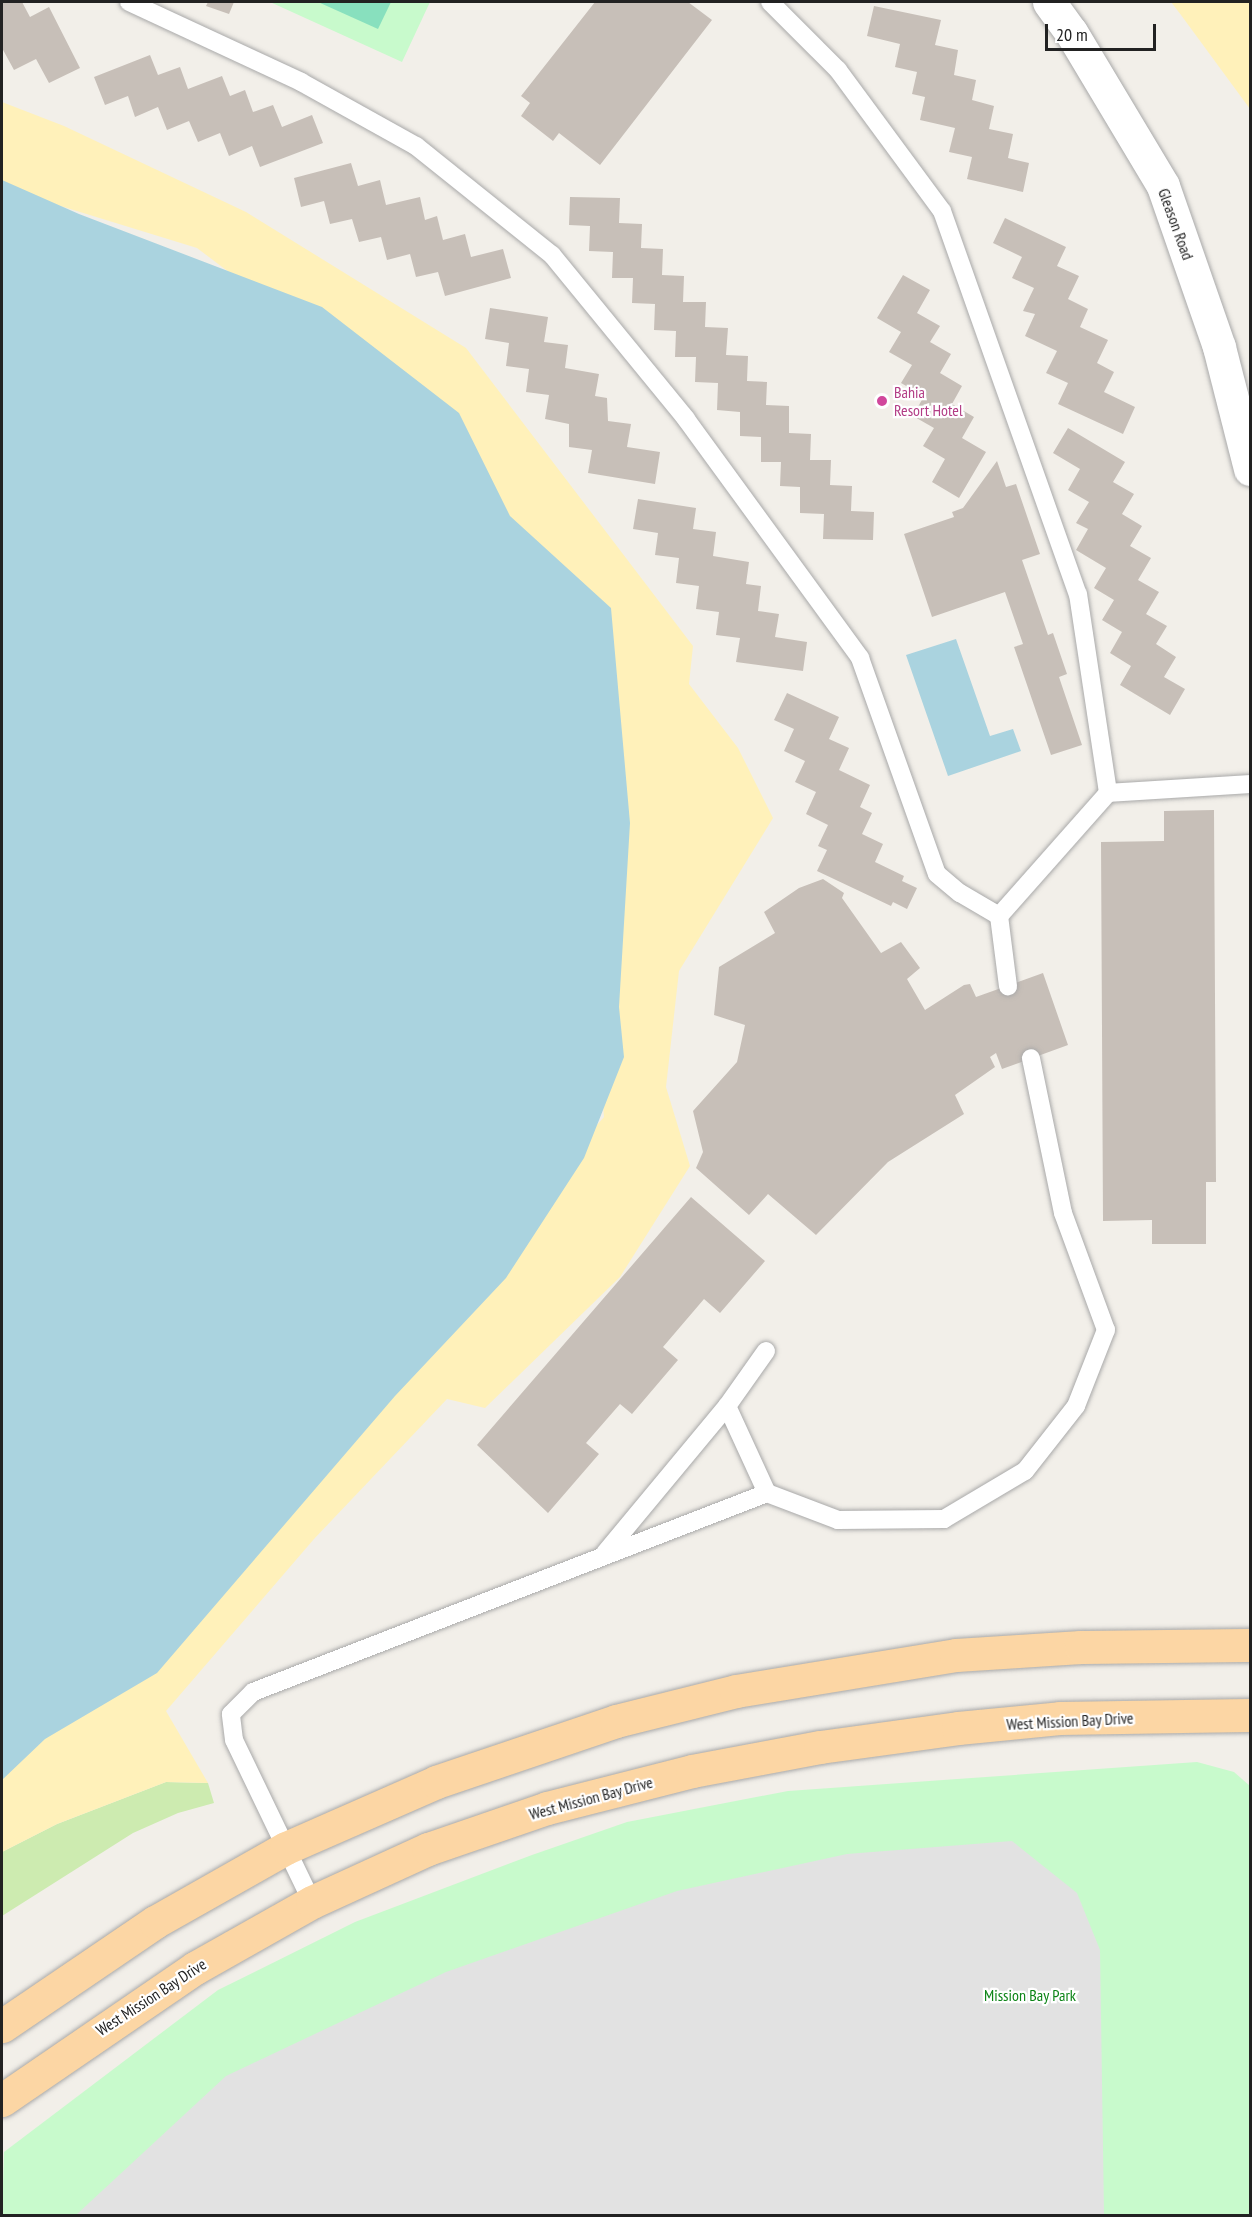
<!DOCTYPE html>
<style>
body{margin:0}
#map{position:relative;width:1252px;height:2217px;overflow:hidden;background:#f2efe9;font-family:"PT Sans Narrow",sans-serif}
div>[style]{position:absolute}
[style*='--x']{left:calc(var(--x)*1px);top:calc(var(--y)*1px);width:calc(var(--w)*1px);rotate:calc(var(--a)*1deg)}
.grass>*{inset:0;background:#cdebb0}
.sand>*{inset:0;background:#fff1ba}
.park>*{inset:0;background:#c8facc}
.pitch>*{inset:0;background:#88e0be}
.parking>*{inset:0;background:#e2e2e2}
.water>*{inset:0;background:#aad3df}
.building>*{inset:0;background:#c7bfb8}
.roads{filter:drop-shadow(0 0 2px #a9a9a9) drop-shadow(0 0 2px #a9a9a9)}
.lane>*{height:18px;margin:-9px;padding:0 9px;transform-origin:9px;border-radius:9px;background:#fff}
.street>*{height:33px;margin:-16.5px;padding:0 16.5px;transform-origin:16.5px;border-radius:16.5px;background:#fff}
.primary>*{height:33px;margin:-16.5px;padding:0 16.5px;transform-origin:16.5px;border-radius:16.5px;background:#fcd6a4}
.dots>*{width:16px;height:16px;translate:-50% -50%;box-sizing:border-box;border:3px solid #fff;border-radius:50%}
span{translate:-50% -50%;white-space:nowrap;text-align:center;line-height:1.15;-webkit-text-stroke:4.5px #fff;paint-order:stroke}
.street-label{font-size:16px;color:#222}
.hotel-label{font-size:16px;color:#b23c85}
.left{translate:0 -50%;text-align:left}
.park-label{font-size:16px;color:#0c8416}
.frame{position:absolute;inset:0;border:3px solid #222;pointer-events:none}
.scale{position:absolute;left:1045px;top:24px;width:111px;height:27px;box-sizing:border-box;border:3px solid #222;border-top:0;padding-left:8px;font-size:18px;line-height:21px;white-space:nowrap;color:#222;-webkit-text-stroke:4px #fff;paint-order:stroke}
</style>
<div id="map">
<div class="grass">
<div style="clip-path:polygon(166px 1782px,208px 1783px,214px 1803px,178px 1813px,133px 1833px,2px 1916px,2px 1852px,57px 1824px)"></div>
</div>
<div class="sand">
<div style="clip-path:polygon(1171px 2px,1250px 2px,1250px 109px,1181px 15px)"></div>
<div style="clip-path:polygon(2px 102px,64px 126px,246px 212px,466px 348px,693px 646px,689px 684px,738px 748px,773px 818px,679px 971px,666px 1087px,690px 1166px,620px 1277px,485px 1408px,447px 1399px,314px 1539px,166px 1711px,208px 1783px,166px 1782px,57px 1824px,2px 1852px,2px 1725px,326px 1432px,604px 1117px,582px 839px,373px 381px,197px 248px,2px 188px)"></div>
</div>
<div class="park">
<div style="clip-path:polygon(270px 2px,430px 2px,402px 62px)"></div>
<div style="clip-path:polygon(1197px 1762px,1234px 1772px,1250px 1786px,1250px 2215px,2px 2216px,4px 2152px,218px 1990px,355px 1922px,532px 1855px,627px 1822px,788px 1791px)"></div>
</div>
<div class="pitch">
<div style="clip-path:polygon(318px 2px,391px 2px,378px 29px)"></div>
</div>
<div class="parking">
<div style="clip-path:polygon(1012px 1841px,1077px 1893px,1100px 1950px,1104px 2215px,76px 2215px,226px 2076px,446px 1972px,677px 1891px,847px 1854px)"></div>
</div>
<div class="water">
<div style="clip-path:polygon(2px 180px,79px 214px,322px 307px,459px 413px,510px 516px,611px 608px,630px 823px,619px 1007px,624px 1057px,584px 1158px,506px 1278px,395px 1396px,157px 1673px,45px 1739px,2px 1780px)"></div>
<div style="clip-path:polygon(956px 639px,990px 736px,1013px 729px,1021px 751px,948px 776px,906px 655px)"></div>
</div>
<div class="building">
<div style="clip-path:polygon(2px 2px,22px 2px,30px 17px,49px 7px,80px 68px,49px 83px,36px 59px,14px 70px,2px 48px)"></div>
<div style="clip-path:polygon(208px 2px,234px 2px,229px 14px,206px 6px)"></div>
<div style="clip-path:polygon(595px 2px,688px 2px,712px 20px,600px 165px,559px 133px,553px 141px,521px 116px,530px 103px,521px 96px)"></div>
<div style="clip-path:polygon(874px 6px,941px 20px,935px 45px,958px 50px,954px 75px,976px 80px,972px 100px,994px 106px,989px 129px,1013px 134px,1008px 158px,1029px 163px,1023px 192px,967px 179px,972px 157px,949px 152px,955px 128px,920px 120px,925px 97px,912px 94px,917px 72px,895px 67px,900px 44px,867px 36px)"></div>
<div style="clip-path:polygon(150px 55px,158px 75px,180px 67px,188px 89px,222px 76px,230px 96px,245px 90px,253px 112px,273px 105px,282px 127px,312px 115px,323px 143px,260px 167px,252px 146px,229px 156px,220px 133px,198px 142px,189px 121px,167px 130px,158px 107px,135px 117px,128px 96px,105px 105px,94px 77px)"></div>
<div style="clip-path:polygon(351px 163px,358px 186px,380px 180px,386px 205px,420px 197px,425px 220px,437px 216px,443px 240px,465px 234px,471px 257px,503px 249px,511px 278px,445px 296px,438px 272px,416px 277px,410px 254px,387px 260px,381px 237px,359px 242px,352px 219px,330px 224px,324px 201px,301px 207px,294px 178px)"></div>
<div style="clip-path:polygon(570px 197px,620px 198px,619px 223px,642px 224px,641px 248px,663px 249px,662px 275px,684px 276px,683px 302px,706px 302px,705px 327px,728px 328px,726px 355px,748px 356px,747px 381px,767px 382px,766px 405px,789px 406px,789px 433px,811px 434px,810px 460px,831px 460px,830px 485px,852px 486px,851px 511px,874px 512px,873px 540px,823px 539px,824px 514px,800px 513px,800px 487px,780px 486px,781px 462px,761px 462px,761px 437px,740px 436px,740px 412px,717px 410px,718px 383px,695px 382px,696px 357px,675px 357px,676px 331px,654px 330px,655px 304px,632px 303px,633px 278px,612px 278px,613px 252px,589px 251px,590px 226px,569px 225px)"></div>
<div style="clip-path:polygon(1005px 218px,1066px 247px,1057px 266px,1079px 276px,1068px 299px,1088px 309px,1080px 327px,1108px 340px,1097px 363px,1114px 372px,1104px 392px,1135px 407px,1123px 434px,1058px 404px,1068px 383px,1046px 373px,1057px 351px,1025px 336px,1035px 314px,1023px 311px,1034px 288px,1012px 278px,1022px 257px,993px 243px)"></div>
<div style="clip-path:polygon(903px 275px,930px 290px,917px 313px,940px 326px,930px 342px,951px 354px,940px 373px,962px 386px,952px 404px,974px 417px,962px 438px,986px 452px,959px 498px,932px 482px,945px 459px,923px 446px,934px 428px,913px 416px,924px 396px,901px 383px,912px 365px,889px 352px,901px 332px,877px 318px)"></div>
<div style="clip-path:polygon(490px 308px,548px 317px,544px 342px,568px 345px,565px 368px,599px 374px,595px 396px,607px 398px,608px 421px,631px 424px,627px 447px,660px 452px,655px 484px,588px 473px,592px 450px,569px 447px,569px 424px,545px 419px,549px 395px,526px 392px,529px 369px,506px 366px,509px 343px,485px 339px)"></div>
<div style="clip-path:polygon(1068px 428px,1125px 462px,1113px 482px,1134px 494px,1122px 514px,1142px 526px,1130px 546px,1151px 558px,1138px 580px,1159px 592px,1146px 614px,1167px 626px,1156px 644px,1176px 657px,1164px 677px,1185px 689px,1170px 715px,1120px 685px,1131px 666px,1110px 653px,1122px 632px,1102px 620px,1114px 600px,1094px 588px,1106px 568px,1076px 550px,1088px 529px,1076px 523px,1089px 502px,1068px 490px,1080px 469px,1053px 453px)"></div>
<div style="clip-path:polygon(997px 461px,1006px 487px,1016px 484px,1040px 554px,1022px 560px,1048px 635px,1053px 633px,1067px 674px,1059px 677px,1082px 745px,1051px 755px,1014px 647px,1023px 644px,1005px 592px,932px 617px,904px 534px,954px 517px,952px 512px,963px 508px)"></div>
<div style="clip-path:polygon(638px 499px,696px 508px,693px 529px,716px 532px,713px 556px,749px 562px,746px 584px,761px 586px,758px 611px,779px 614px,775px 637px,807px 642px,803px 671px,736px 662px,740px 638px,716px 635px,719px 612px,696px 609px,699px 586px,676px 583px,679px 558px,655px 555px,658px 533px,633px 529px)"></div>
<div style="clip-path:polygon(787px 693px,839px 717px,829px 739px,849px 748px,839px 770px,870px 785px,860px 807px,872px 813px,862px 834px,883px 844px,875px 862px,904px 876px,902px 881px,917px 888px,907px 909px,893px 902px,891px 906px,817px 871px,827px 850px,818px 846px,828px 825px,806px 814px,816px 792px,795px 782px,805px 761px,784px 751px,794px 729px,774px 720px)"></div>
<div style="clip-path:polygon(1214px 810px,1216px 1182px,1206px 1182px,1206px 1244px,1152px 1244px,1152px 1220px,1103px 1221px,1101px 842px,1164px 841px,1164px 811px)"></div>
<div style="clip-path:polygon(823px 879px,844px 893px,842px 898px,881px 953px,901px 942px,920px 968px,907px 979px,925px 1010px,964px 985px,970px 984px,976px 997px,1043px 973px,1068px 1045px,1002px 1069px,996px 1053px,990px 1057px,995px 1067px,955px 1095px,964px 1114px,888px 1162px,816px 1235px,768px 1194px,749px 1215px,696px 1168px,703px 1152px,693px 1111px,737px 1062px,745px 1025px,714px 1015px,719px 967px,775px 933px,764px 912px,799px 888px)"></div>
<div style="clip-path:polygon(691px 1197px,765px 1261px,720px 1313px,704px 1299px,663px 1347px,678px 1360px,632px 1414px,620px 1404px,586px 1443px,599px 1454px,548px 1513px,477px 1445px)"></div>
</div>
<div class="roads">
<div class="lane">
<div style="--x:129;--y:2;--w:190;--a:24.9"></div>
<div style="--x:301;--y:82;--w:132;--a:29.1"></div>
<div style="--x:416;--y:146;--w:174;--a:38.7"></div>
<div style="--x:552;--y:255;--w:212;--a:50.7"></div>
<div style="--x:686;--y:419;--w:296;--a:53.9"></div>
<div style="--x:860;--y:658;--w:229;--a:70.4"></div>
<div style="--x:937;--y:874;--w:30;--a:40"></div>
<div style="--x:960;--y:893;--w:45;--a:30.5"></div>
<div style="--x:999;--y:916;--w:71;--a:82.7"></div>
<div style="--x:770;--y:2;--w:96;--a:45"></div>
<div style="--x:838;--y:70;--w:175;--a:53.6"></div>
<div style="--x:942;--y:211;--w:406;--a:70.5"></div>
<div style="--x:1078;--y:594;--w:201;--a:81.4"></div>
<div style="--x:1108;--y:793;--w:164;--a:131.5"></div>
<div style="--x:1108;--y:793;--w:142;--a:-3.6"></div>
<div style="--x:766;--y:1351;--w:67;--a:125.3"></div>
<div style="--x:727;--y:1406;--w:96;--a:65.3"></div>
<div style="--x:605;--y:1553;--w:191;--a:-50.3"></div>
<div style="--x:312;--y:1902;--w:180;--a:-115.7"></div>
<div style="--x:234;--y:1740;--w:26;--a:-97"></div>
<div style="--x:231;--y:1714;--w:31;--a:-45"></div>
<div style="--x:253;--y:1692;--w:551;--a:-21.16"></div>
<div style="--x:767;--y:1493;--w:76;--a:20.8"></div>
<div style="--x:838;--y:1520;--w:106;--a:-0.5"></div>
<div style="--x:944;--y:1519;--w:94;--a:-30.7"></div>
<div style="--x:1025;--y:1471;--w:83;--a:-51.9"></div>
<div style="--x:1076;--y:1406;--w:82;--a:-68.5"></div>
<div style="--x:1106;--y:1330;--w:125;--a:-110.2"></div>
<div style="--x:1063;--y:1213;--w:158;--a:-101.7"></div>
</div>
<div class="street">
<div style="--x:1049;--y:2;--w:37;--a:54"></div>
<div style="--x:1071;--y:32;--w:179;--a:59.1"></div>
<div style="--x:1163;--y:186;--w:170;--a:70.8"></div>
<div style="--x:1219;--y:347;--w:126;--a:75.7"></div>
</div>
<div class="primary">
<div style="--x:2;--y:2026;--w:185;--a:-34.2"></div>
<div style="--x:155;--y:1922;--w:150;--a:-29.5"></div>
<div style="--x:286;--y:1848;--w:164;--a:-23.7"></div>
<div style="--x:436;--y:1782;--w:190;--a:-18.7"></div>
<div style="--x:616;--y:1721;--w:124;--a:-14"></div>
<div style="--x:736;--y:1691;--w:223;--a:-9.3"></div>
<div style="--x:956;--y:1655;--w:125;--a:-3.7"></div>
<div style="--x:1081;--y:1647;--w:169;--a:-0.7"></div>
<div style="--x:2;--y:2100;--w:234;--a:-34.4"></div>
<div style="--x:195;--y:1968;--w:134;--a:-29.4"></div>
<div style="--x:312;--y:1902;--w:128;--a:-24.6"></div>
<div style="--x:428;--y:1849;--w:126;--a:-19"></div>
<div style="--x:547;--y:1808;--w:150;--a:-14.3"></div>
<div style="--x:692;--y:1771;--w:130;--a:-10.6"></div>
<div style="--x:820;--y:1747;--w:139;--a:-7.8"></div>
<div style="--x:958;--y:1728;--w:102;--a:-5.6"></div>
<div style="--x:1060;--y:1718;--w:190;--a:-0.9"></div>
</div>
</div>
<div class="dots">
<div style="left:882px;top:401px;background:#d1479c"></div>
</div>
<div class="street-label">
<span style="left:1176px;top:224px;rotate:70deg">Gleason Road</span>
<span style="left:1070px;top:1721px;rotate:-3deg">West Mission Bay Drive</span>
<span style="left:591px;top:1798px;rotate:-15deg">West Mission Bay Drive</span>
<span style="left:151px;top:1997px;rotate:-33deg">West Mission Bay Drive</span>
</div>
<div class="hotel-label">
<span class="left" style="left:894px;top:401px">Bahia<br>Resort Hotel</span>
</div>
<div class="park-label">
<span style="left:1030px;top:1995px">Mission Bay Park</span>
</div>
<div class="frame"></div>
<div class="scale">20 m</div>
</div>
